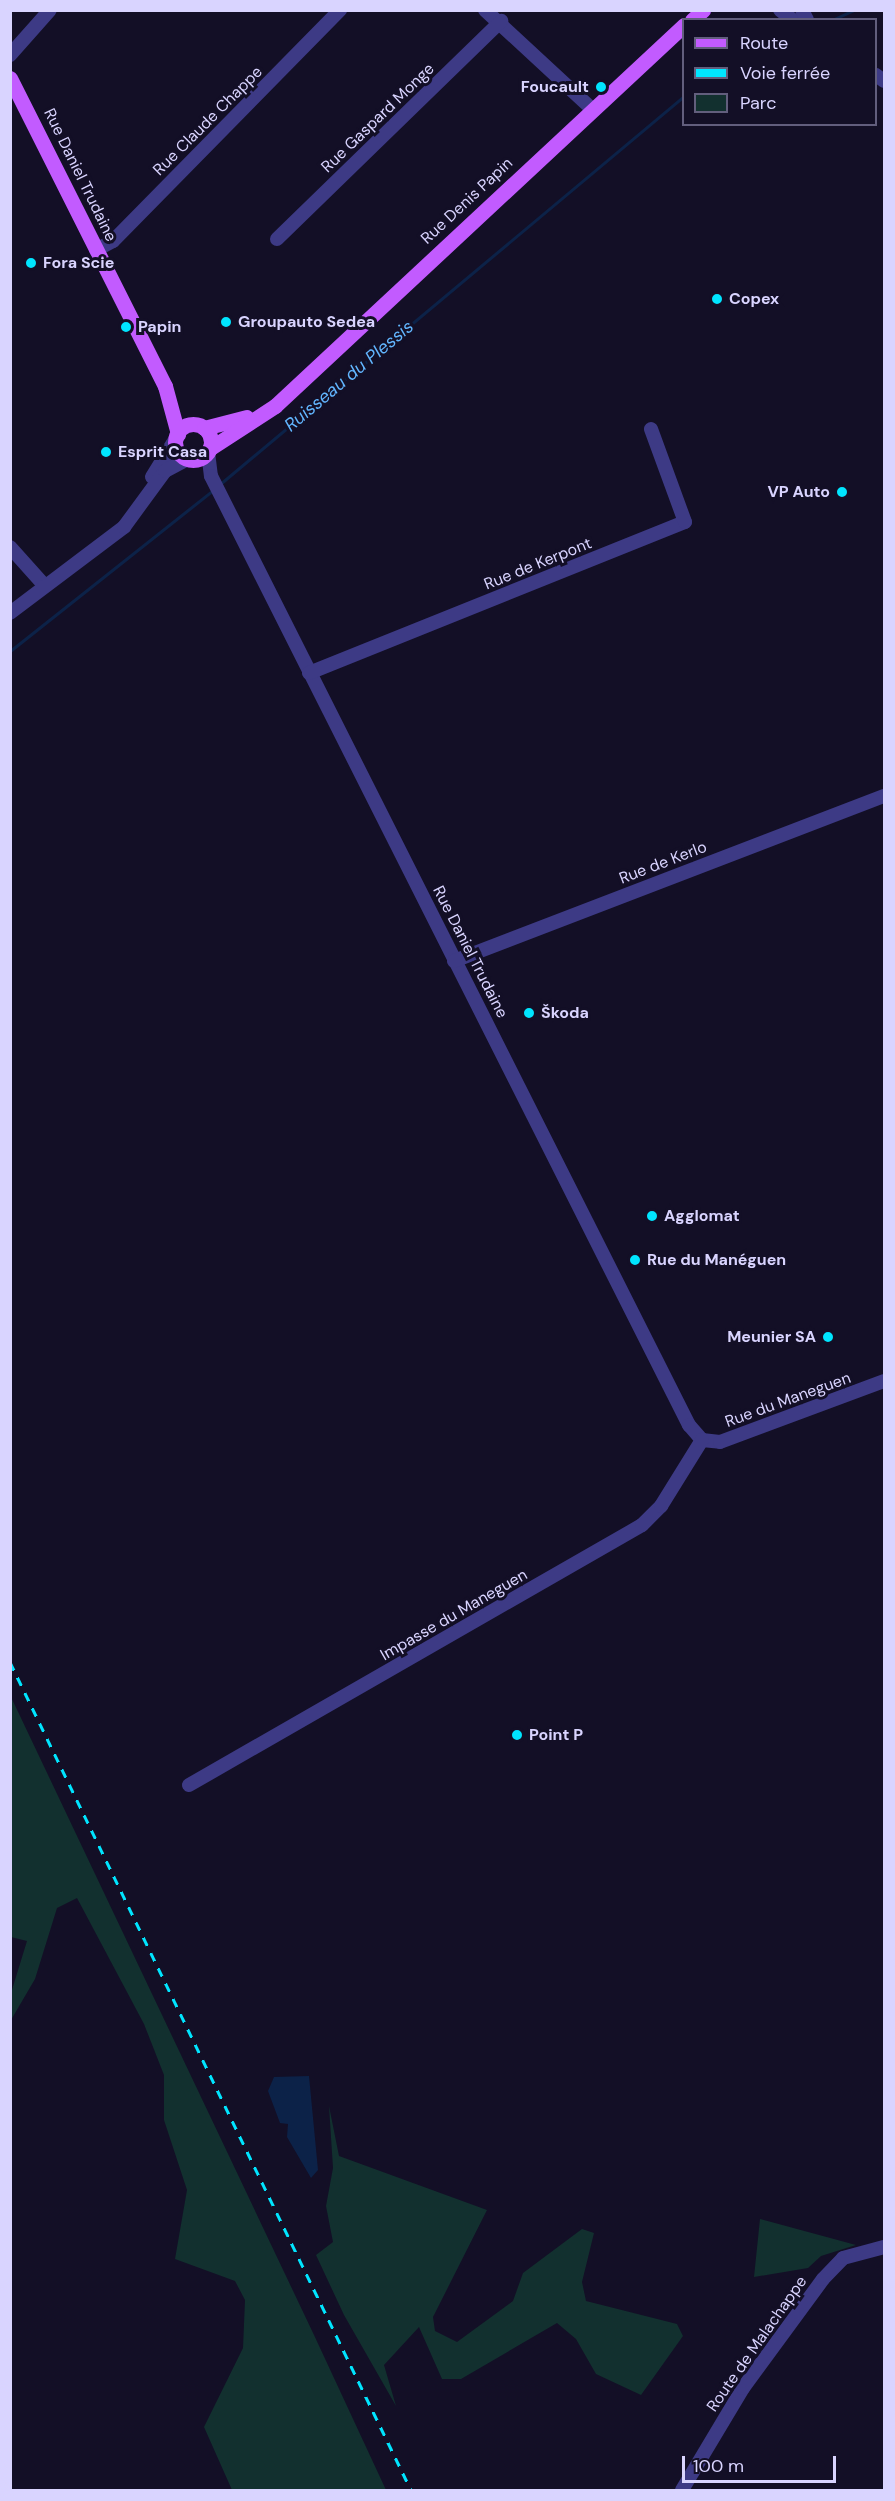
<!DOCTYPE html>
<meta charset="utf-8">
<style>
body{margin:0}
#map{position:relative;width:895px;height:2501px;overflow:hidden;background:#130f26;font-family:"DM Sans",sans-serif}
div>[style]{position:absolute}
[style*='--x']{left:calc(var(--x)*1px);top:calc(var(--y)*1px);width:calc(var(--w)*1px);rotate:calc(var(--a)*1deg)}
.green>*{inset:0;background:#12302f}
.water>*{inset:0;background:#0c2248}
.stream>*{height:3px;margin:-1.5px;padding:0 1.5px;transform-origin:1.5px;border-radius:1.5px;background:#0c2248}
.minor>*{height:14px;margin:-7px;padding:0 7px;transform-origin:7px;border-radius:7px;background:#3d3a85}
.major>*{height:15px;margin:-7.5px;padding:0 7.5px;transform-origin:7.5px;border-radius:7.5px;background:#c25bff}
.major>.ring{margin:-7.5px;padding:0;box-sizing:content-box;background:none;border:15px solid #c25bff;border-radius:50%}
.rail>*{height:3px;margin-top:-1.5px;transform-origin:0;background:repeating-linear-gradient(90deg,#00e5ff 0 9px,transparent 0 17px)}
.dots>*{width:16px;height:16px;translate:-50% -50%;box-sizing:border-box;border:3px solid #130f26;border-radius:50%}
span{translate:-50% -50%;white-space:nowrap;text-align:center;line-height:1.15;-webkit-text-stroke:6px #130f26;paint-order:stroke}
.poi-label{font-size:16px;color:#d9d4ff;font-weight:700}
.right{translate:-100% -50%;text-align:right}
.left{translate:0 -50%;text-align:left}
.street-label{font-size:16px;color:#d9d4ff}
.water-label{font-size:18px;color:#62b6ff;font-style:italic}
.frame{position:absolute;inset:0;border:12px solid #d9d4ff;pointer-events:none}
.legend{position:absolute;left:682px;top:18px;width:195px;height:108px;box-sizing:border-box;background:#130f26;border:2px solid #625e7d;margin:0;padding:8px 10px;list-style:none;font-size:18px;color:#d9d4ff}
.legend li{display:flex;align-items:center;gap:12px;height:30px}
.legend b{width:30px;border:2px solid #625e7d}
.scale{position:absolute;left:682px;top:2456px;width:154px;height:27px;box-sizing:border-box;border:3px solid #d9d4ff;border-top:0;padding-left:8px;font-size:18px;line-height:21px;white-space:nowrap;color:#d9d4ff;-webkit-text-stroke:4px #130f26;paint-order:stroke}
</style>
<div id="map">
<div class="green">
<div style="clip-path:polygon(11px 1697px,314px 2335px,386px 2490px,232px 2490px,204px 2427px,243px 2348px,245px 2300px,235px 2281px,175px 2259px,187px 2190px,164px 2120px,164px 2075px,144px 2024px,77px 1898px,57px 1908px,35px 1979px,11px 2020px,11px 1993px,27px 1941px,11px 1937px)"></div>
<div style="clip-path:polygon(329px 2106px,339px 2156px,487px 2210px,433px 2317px,435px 2331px,457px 2342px,513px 2301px,523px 2273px,582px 2229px,594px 2233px,582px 2282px,586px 2301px,677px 2324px,683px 2336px,641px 2395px,596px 2374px,576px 2339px,557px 2323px,461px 2379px,442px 2379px,419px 2327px,384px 2365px,396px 2406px,344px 2315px,316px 2255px,333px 2242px,326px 2206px,333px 2168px)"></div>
<div style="clip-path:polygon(760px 2219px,856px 2245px,821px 2256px,808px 2268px,754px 2277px)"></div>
</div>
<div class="water">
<div style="clip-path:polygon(309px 2076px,318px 2170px,311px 2178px,287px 2137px,288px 2124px,280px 2123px,268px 2091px,274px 2077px)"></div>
</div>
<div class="stream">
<div style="--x:832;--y:20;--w:23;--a:-25"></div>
<div style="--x:220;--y:484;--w:605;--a:-39.9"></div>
<div style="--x:10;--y:651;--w:259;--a:-38.4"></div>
</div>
<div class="minor">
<div style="--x:485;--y:10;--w:146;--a:42.8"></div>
<div style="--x:780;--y:10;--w:16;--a:38"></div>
<div style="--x:802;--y:10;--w:11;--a:63"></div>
<div style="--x:10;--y:55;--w:60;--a:-48.4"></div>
<div style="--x:876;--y:75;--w:10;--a:37"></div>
<div style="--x:277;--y:239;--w:313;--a:-44.2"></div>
<div style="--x:96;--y:250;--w:19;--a:-28"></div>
<div style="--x:113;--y:241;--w:324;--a:-45.5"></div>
<div style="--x:208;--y:452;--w:24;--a:83"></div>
<div style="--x:211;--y:476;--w:1063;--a:63.27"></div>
<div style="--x:689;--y:1425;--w:20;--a:49"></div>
<div style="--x:702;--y:1440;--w:18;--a:6"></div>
<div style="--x:720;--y:1442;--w:175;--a:-20.4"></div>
<div style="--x:152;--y:477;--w:46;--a:-58.4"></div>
<div style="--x:10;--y:547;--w:52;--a:48.1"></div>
<div style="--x:10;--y:613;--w:143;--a:-37"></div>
<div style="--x:124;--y:527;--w:69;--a:-53.8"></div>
<div style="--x:165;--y:471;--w:26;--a:-28"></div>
<div style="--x:309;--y:673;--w:405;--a:-21.9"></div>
<div style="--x:685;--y:522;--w:99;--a:-110.1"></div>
<div style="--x:454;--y:961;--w:461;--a:-21"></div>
<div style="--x:189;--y:1785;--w:522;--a:-29.85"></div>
<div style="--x:642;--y:1525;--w:27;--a:-45"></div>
<div style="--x:661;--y:1506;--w:78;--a:-58.2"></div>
<div style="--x:682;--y:2490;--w:119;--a:-59.1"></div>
<div style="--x:743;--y:2388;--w:135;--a:-53.7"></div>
<div style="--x:823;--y:2279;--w:29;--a:-46"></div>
<div style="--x:843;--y:2258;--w:42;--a:-15"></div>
</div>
<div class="major">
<div style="--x:692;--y:20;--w:15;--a:-42"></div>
<div style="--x:10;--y:78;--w:345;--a:63.3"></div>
<div style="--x:165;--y:386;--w:50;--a:74.8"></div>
<div class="ring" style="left:175px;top:424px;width:21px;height:21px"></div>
<div style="--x:204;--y:428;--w:44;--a:-14.3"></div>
<div style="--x:209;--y:449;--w:79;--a:-33.1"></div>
<div style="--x:275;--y:406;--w:559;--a:-42.97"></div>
</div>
<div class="rail">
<div style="--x:10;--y:1662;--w:920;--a:64.16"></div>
</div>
<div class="dots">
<div style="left:601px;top:87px;background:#00e5ff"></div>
<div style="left:31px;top:263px;background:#00e5ff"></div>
<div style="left:717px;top:299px;background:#00e5ff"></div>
<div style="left:226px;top:322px;background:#00e5ff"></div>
<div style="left:126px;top:327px;background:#00e5ff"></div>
<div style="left:106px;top:452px;background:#00e5ff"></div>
<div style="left:842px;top:492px;background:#00e5ff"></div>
<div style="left:529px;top:1013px;background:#00e5ff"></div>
<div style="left:652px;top:1216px;background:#00e5ff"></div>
<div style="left:635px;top:1260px;background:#00e5ff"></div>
<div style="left:828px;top:1337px;background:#00e5ff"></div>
<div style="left:517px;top:1735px;background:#00e5ff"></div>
</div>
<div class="poi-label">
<span class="right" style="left:589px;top:87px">Foucault</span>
<span class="left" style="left:43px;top:263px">Fora Scie</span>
<span class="left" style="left:729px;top:299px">Copex</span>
<span class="left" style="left:238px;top:322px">Groupauto Sedea</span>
<span class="left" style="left:138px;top:327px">Papin</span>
<span class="left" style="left:118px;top:452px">Esprit Casa</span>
<span class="right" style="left:830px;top:492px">VP Auto</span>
<span class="left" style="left:541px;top:1013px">Škoda</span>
<span class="left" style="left:664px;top:1216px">Agglomat</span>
<span class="left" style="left:647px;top:1260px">Rue du Manéguen</span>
<span class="right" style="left:816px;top:1337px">Meunier SA</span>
<span class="left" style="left:529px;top:1735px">Point P</span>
</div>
<div class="street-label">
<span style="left:378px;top:118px;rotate:-44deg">Rue Gaspard Monge</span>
<span style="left:208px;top:121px;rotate:-45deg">Rue Claude Chappe</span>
<span style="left:80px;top:175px;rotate:64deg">Rue Daniel Trudaine</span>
<span style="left:467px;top:201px;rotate:-43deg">Rue Denis Papin</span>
<span style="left:538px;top:564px;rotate:-22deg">Rue de Kerpont</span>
<span style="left:663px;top:863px;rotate:-21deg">Rue de Kerlo</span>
<span style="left:470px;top:952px;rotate:63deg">Rue Daniel Trudaine</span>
<span style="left:788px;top:1400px;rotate:-20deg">Rue du Maneguen</span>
<span style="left:454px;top:1615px;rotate:-30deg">Impasse du Maneguen</span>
<span style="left:757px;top:2344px;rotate:-55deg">Route de Malachappe</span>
</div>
<div class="water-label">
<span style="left:349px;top:376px;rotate:-40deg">Ruisseau du Plessis</span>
</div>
<div class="frame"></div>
<ul class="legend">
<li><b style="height:8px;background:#c25bff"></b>Route</li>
<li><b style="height:8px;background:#00e5ff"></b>Voie ferrée</li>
<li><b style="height:16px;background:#12302f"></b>Parc</li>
</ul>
<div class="scale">100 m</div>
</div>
